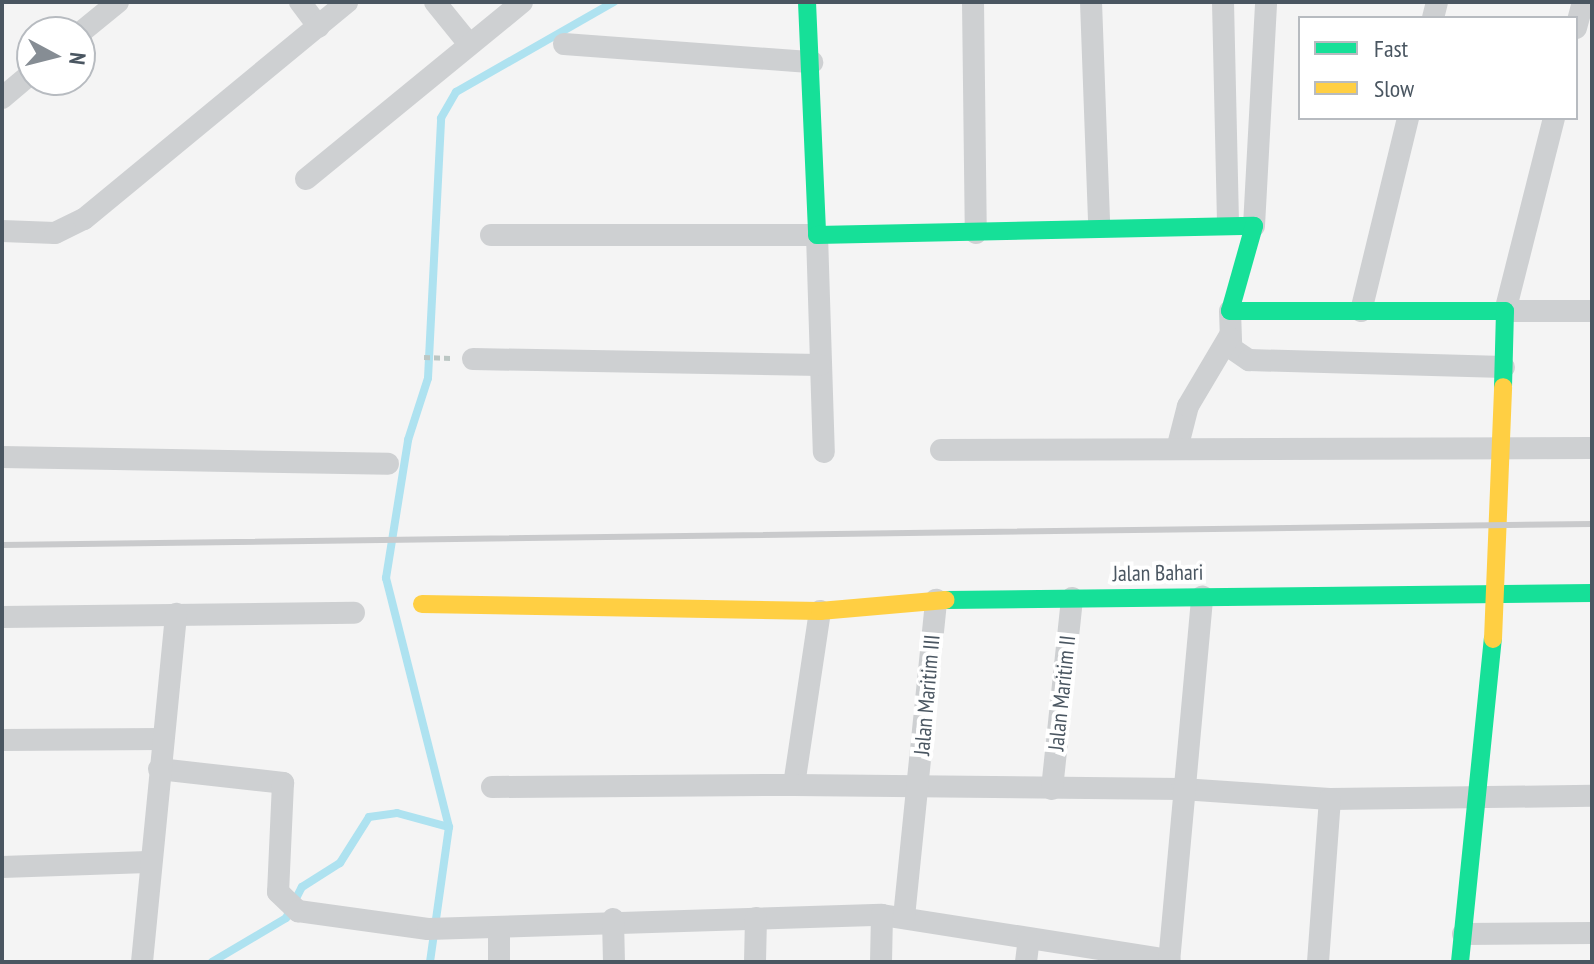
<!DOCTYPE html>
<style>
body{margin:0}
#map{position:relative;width:1594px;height:964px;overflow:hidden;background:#f4f4f4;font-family:"PT Sans Narrow",sans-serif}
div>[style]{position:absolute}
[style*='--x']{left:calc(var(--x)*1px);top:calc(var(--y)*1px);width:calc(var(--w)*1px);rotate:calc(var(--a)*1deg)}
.stream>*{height:8px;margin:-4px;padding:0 4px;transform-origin:4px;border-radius:4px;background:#aee2f0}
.path>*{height:5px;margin-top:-2.5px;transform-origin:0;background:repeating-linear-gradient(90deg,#bcc7c4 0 6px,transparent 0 10px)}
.street>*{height:22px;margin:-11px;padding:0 11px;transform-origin:11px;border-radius:11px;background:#ced0d2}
.fast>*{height:18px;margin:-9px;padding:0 9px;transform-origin:9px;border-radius:9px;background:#16e098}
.slow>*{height:18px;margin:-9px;padding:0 9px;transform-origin:9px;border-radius:9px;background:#ffcf43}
.rail>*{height:6px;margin:-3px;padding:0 3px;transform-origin:3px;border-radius:3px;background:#c9cacc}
span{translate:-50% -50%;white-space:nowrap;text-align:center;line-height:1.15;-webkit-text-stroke:8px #fff;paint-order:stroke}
.street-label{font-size:22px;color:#4a5661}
.frame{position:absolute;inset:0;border:4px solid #4a5661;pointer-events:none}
.legend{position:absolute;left:1298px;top:16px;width:280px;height:104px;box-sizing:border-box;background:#fff;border:2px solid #b7bbc0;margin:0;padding:10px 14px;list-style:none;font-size:24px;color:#4a5661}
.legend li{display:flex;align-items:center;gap:16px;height:40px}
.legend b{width:40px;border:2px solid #b7bbc0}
.north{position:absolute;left:16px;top:16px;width:80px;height:80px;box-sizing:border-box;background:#fff;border:2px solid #b7bbc0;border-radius:50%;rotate:97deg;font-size:22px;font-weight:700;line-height:32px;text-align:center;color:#4a5661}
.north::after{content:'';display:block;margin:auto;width:28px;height:36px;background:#868d94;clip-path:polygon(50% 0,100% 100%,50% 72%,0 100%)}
</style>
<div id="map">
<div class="stream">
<div style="--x:212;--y:962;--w:86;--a:-30.7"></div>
<div style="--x:286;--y:918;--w:35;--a:-63"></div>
<div style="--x:302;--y:887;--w:45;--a:-32.3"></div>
<div style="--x:340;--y:863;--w:54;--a:-57.8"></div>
<div style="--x:369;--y:817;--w:28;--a:-8"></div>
<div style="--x:397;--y:813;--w:54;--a:15.1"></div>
<div style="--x:430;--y:962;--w:136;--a:-82"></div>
<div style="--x:449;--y:827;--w:257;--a:-104.2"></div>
<div style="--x:386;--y:578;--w:140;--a:-80.9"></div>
<div style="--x:408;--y:440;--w:65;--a:-72.1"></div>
<div style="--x:428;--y:378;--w:260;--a:-87.1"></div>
<div style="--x:441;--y:118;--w:30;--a:-60"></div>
<div style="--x:456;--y:92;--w:182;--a:-29.7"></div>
</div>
<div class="path">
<div style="--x:424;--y:357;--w:27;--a:2"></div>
</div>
<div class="street">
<div style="--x:300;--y:2;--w:31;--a:53"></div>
<div style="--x:435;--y:2;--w:54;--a:51"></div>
<div style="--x:973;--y:2;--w:231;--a:89.3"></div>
<div style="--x:1091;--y:2;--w:223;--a:87.9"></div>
<div style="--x:1223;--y:2;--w:222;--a:88.7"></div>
<div style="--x:1433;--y:18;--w:16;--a:-76"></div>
<div style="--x:1576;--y:28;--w:27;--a:-75"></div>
<div style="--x:80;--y:33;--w:49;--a:-39.2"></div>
<div style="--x:564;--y:44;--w:249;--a:4.2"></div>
<div style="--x:2;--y:98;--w:39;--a:-40"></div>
<div style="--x:1554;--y:118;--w:199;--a:104.2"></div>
<div style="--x:1505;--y:311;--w:87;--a:0"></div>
<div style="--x:306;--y:179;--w:279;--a:-39.3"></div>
<div style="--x:1254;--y:226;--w:224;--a:-86.9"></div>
<div style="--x:2;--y:231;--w:53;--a:2.2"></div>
<div style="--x:55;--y:233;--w:32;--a:-26"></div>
<div style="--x:84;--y:219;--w:341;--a:-39.5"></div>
<div style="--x:491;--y:235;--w:326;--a:0"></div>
<div style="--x:817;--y:235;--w:217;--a:88.2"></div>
<div style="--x:1230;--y:311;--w:37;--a:88"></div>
<div style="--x:1231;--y:348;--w:22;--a:34"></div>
<div style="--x:1249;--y:360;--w:255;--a:1.6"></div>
<div style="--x:1361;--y:311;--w:199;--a:-76.3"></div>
<div style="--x:473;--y:359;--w:347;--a:1"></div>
<div style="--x:1177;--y:449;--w:44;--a:-75.7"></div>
<div style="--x:1188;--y:406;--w:80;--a:-59.3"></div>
<div style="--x:941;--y:450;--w:651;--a:-0.18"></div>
<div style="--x:2;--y:457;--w:386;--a:1"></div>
<div style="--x:820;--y:611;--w:176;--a:98.5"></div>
<div style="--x:794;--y:785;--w:388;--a:0.6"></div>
<div style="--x:1182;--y:789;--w:148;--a:3.9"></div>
<div style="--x:1330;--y:799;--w:262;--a:-0.7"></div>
<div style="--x:2;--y:617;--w:352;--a:-0.7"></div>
<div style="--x:2;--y:740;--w:160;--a:-0.4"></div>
<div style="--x:159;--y:769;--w:125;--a:6.4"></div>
<div style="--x:283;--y:783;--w:109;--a:92.6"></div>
<div style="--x:278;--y:892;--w:28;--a:44"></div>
<div style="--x:298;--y:911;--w:131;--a:7.9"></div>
<div style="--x:428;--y:929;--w:454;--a:-1.8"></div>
<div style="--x:882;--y:915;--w:291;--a:8.9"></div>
<div style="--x:492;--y:787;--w:302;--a:-0.4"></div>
<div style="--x:1052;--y:789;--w:192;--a:-84"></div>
<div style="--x:2;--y:867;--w:146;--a:-2"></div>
<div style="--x:904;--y:917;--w:319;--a:-84.2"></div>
<div style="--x:613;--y:919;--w:43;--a:88.7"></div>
<div style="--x:1463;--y:934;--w:129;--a:-0.4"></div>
<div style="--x:142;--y:962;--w:350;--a:-84.4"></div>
<div style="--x:499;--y:962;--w:34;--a:-90"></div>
<div style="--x:755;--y:962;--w:44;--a:-88.7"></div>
<div style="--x:881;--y:962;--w:47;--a:-88.8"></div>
<div style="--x:1026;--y:962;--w:23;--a:-83"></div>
<div style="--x:1169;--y:962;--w:367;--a:-84.8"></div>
<div style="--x:1318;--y:962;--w:163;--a:-85.8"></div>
</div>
<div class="fast">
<div style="--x:807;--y:2;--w:233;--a:87.5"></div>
<div style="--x:817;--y:235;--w:437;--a:-1.2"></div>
<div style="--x:1254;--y:226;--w:88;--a:105.8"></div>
<div style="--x:1230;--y:311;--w:275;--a:0"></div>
<div style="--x:1505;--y:311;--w:76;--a:91.5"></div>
<div style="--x:946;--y:600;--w:646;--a:-0.62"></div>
<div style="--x:1460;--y:962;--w:325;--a:-84.2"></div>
</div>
<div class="slow">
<div style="--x:422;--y:604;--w:398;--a:1"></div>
<div style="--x:820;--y:611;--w:126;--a:-5"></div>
<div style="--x:1493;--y:639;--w:252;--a:-87.7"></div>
</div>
<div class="rail">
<div style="--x:2;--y:545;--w:1590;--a:-0.76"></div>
</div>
<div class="street-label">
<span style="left:1158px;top:573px;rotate:-1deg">Jalan Bahari</span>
<span style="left:1062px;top:693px;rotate:-84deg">Jalan Maritim II</span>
<span style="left:927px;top:695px;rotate:-85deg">Jalan Maritim III</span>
</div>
<div class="frame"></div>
<ul class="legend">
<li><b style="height:10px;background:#16e098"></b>Fast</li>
<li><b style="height:10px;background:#ffcf43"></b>Slow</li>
</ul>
<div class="north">N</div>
</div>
